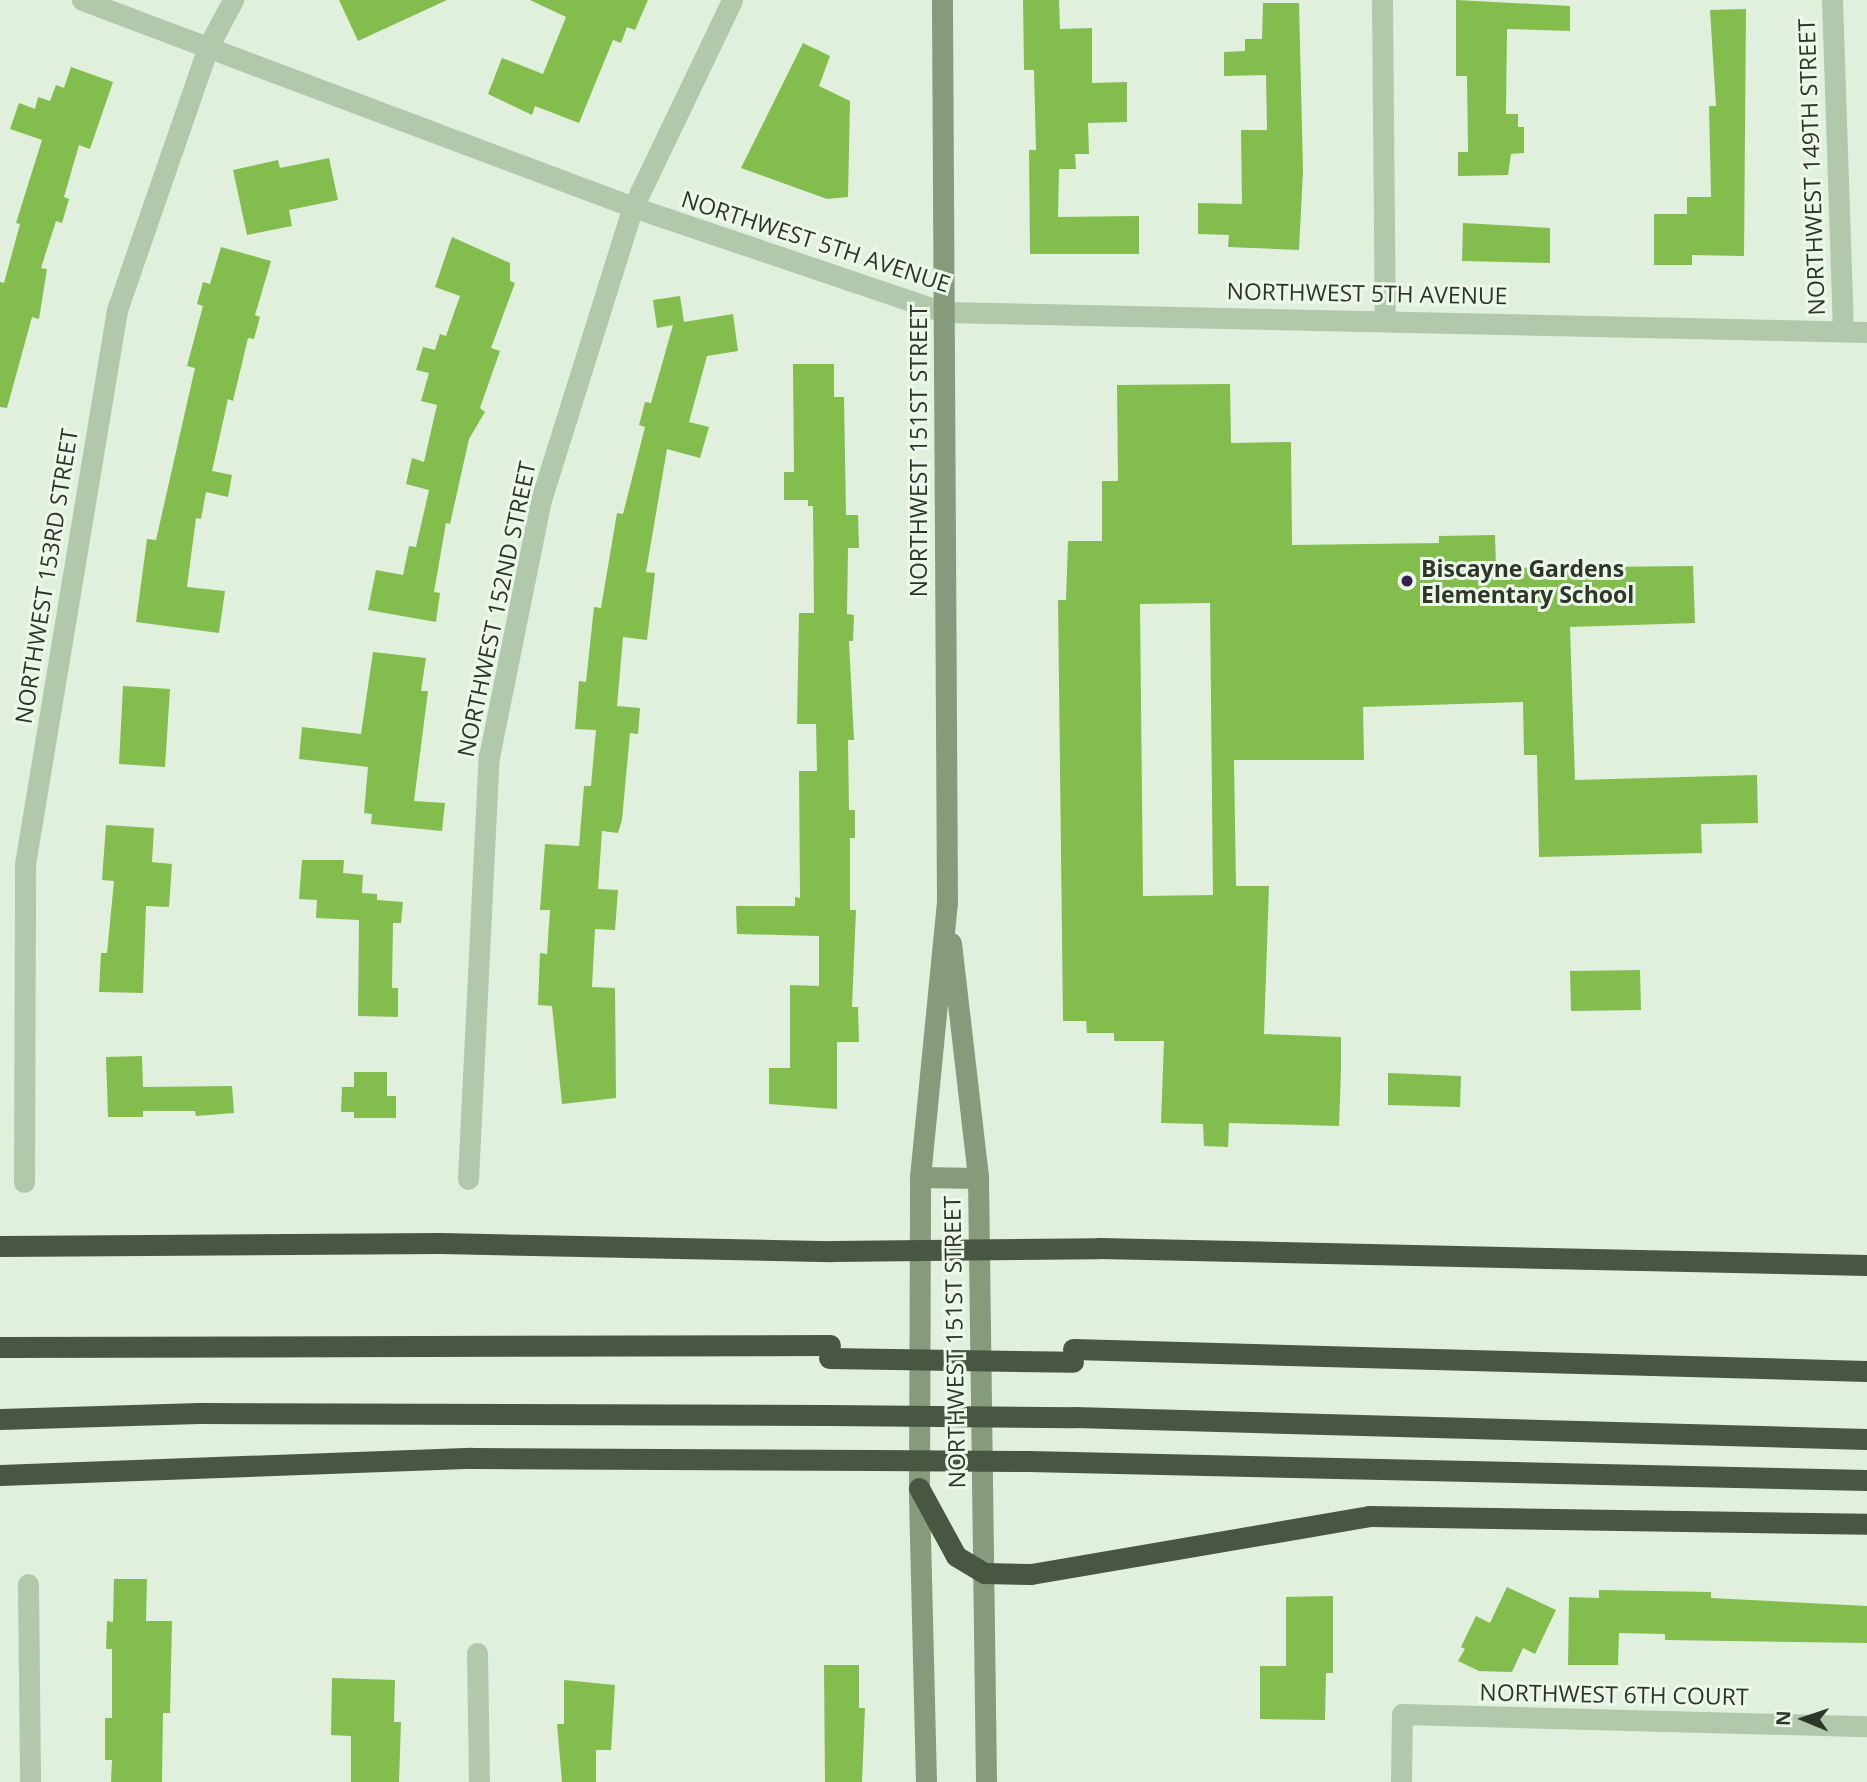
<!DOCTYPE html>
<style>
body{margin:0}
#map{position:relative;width:1867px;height:1782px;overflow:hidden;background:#e1f0dd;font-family:"Open Sans",sans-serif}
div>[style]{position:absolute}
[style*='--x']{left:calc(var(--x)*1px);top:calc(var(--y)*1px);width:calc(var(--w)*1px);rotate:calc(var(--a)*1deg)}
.building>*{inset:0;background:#82bd4e}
.street>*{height:21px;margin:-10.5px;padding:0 10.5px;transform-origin:10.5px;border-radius:10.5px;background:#b1c8aa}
.secondary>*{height:21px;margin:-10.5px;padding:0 10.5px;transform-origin:10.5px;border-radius:10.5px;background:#869b7b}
.highway>*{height:21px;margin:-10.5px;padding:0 10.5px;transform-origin:10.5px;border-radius:10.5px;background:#495641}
.highway-bridge>*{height:21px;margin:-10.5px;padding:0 10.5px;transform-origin:10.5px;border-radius:10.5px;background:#495641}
.dots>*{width:19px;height:19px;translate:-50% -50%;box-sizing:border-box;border:4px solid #ecf8e9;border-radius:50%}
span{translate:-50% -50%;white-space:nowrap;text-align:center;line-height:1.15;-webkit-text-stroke:6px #ecf8e9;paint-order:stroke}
.street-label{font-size:23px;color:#2e3629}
.poi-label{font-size:23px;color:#2e3629;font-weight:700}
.left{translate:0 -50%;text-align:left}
.north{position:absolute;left:1769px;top:1684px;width:70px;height:70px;-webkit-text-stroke:5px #ecf8e9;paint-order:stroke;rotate:272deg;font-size:19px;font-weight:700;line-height:28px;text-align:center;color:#2e3629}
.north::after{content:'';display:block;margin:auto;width:24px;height:32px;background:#2e3629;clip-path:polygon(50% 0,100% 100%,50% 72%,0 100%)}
</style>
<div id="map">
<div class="building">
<div style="clip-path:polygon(339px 0,447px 0,358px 41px)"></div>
<div style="clip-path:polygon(530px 0,648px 0,635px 30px,627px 27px,621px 43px,613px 40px,579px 123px,535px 106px,532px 115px,488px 94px,502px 58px,543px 74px,566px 17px)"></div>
<div style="clip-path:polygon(1023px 0,1059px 0,1060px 29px,1092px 28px,1092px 83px,1127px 82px,1127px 122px,1088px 123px,1089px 154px,1075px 154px,1076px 169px,1059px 169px,1058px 217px,1139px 216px,1139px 254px,1030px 254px,1029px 150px,1036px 150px,1034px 70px,1024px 70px)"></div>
<div style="clip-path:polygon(1456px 0,1570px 6px,1570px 31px,1507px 29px,1506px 114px,1518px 114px,1518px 127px,1524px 127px,1524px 153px,1511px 154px,1508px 175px,1458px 176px,1458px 152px,1468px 152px,1467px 76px,1456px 76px)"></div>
<div style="clip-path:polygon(1263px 3px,1299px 3px,1303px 172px,1299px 250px,1228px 247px,1229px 235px,1198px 234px,1198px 203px,1242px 204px,1241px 130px,1267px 130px,1266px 75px,1224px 76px,1224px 52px,1245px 51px,1245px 39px,1262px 39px)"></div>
<div style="clip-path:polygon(1746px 9px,1744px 256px,1692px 255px,1692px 265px,1654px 265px,1654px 214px,1687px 214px,1687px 197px,1711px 197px,1709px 106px,1716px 106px,1710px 10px)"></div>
<div style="clip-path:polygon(803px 43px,830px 56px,819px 86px,850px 101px,848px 197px,827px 199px,741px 168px)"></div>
<div style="clip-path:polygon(71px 67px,113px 82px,90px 149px,79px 145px,64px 197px,69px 199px,62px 223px,56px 221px,41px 268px,47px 269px,39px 319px,32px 317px,7px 408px,0 407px,0 282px,4px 283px,20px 224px,16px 223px,42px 140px,10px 129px,19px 103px,35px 109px,38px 97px,50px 101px,56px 85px,64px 88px)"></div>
<div style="clip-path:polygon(329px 158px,338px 200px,289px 210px,292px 226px,247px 235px,233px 170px,278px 160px,280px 168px)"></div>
<div style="clip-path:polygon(1463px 223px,1550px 228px,1550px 263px,1462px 261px)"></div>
<div style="clip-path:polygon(452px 237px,510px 263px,510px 281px,515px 283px,491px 348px,500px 351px,480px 408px,485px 412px,469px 439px,450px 524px,446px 523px,434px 592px,440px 593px,436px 622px,368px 610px,376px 570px,403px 575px,409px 546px,416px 547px,429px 490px,406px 484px,412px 458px,424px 462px,437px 405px,421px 401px,429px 373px,416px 370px,423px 347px,435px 350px,440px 334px,446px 336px,460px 296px,435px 287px)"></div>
<div style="clip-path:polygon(221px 247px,271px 261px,255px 315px,260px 317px,254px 339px,248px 338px,233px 401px,228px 399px,212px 471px,232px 475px,228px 497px,206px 492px,201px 519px,196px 518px,187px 587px,225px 591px,219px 633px,136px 622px,147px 539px,156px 540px,195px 368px,187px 366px,203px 306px,197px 304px,203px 282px,210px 284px)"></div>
<div style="clip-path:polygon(680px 296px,684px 322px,733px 314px,738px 351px,707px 356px,689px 422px,709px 427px,700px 458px,667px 449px,646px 572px,655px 573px,647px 640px,623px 637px,617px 706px,640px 708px,638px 734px,630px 733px,622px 820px,618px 833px,602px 831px,598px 889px,618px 890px,615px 930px,595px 929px,592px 987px,615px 988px,616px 1098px,562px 1104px,552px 1006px,538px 1005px,540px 953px,547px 954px,550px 910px,540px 910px,545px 844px,579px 846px,584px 786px,591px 786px,596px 730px,575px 729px,579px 681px,586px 682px,594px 607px,601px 608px,617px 513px,623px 514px,645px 427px,639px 425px,645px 402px,651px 403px,673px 325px,657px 328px,653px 300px)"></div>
<div style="clip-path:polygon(793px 364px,834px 364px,834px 397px,844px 397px,846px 515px,858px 515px,859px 548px,848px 548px,847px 614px,854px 615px,853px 641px,849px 641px,854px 740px,848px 740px,849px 810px,855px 810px,855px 838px,850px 838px,850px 910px,856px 910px,852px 1007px,858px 1007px,859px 1042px,837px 1042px,837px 1109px,769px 1104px,769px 1068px,790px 1068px,790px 985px,819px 986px,819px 936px,737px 934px,736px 906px,795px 906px,795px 897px,800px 898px,799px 771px,817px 771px,816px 724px,797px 724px,799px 613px,814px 613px,813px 506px,808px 506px,808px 500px,784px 500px,784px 472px,794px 472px)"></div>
<div style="clip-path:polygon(evenodd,1230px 384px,1231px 443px,1291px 442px,1292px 545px,1439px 543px,1439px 536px,1495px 535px,1496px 568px,1693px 566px,1695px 623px,1570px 627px,1575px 780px,1757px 775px,1758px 823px,1701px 824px,1702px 853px,1539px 857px,1537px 755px,1524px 755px,1523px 702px,1363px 707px,1364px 760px,1234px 760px,1236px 886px,1269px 886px,1264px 1034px,1341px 1037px,1341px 1071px,1339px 1126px,1229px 1123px,1228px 1147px,1204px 1146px,1203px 1124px,1161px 1123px,1164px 1041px,1114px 1041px,1114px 1033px,1087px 1033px,1086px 1021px,1063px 1021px,1058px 600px,1066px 600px,1068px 541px,1102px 541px,1102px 481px,1118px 481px,1117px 385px,1230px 384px,1210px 603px,1213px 895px,1143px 896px,1140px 604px,1210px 603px)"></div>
<div style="clip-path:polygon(373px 652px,426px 658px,421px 691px,428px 691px,414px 801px,445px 803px,442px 831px,371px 824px,372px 814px,364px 813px,368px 767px,299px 759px,302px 727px,361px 734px)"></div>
<div style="clip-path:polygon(123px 686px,170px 689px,165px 767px,119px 764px)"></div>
<div style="clip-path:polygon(106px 825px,154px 828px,152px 862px,172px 864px,169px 907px,146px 906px,143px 993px,99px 992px,101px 953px,107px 953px,114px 881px,102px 880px)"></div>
<div style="clip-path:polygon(302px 860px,344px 860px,343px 873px,363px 875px,362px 893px,377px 894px,377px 900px,403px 902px,401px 923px,393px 923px,392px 988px,398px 988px,398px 1017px,358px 1016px,359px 920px,316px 918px,317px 900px,299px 899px)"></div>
<div style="clip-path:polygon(1640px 970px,1641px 1010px,1571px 1011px,1570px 971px)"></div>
<div style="clip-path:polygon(142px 1056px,143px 1087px,232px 1086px,234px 1113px,196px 1116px,195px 1111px,143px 1111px,143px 1117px,108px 1117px,106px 1057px)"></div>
<div style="clip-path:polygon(354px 1072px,387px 1072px,387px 1096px,396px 1096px,396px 1118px,354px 1118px,354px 1112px,341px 1112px,342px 1087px,354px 1087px)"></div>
<div style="clip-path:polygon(1388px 1073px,1461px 1076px,1460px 1107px,1388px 1105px)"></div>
<div style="clip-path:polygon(114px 1579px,147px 1579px,146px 1621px,172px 1621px,170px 1713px,163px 1713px,162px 1782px,111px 1782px,112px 1760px,105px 1760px,105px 1718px,112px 1718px,112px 1649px,106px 1649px,107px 1621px,113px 1622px)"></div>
<div style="clip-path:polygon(1507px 1587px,1556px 1610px,1535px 1654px,1523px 1648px,1512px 1672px,1479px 1671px,1458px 1661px,1465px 1649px,1461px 1647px,1476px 1616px,1490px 1623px)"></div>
<div style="clip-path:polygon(1599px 1590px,1711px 1592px,1711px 1598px,1867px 1606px,1867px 1643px,1665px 1640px,1665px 1634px,1619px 1633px,1618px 1665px,1568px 1665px,1569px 1597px,1599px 1598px)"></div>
<div style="clip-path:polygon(1333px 1596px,1333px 1673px,1326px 1673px,1325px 1720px,1260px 1719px,1260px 1666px,1286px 1666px,1286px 1597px)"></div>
<div style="clip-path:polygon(824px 1665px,859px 1665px,859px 1708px,865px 1708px,862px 1782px,825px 1782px)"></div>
<div style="clip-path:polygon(332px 1678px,395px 1680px,394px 1722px,401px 1722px,399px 1782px,351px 1782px,351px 1736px,331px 1735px)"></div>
<div style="clip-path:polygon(564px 1680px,615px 1685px,611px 1750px,596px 1750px,596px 1782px,562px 1782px,557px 1724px,564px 1724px)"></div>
</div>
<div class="street">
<div style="--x:82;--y:0;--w:589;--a:20.59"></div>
<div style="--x:633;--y:207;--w:327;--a:18.7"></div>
<div style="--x:943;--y:312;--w:924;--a:1.24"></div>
<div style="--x:1382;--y:0;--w:318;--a:89.5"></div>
<div style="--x:1832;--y:0;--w:331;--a:88.1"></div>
<div style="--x:468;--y:1179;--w:423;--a:-87.2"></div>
<div style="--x:489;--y:757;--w:259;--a:-78.6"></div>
<div style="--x:540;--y:503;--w:310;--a:-72.6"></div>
<div style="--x:633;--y:207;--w:229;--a:-64.4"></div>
<div style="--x:24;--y:1182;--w:318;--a:-89.8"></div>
<div style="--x:25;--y:864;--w:562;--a:-80.57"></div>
<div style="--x:117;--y:310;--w:281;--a:-70.9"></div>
<div style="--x:209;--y:45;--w:51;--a:-61.9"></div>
<div style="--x:28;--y:1584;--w:198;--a:89.4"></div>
<div style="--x:477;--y:1653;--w:129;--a:89.1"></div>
<div style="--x:1401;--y:1782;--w:68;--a:-89.2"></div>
<div style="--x:1402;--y:1714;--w:465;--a:1.5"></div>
</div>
<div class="secondary">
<div style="--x:951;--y:943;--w:237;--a:83.4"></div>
<div style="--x:978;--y:1178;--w:604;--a:89.24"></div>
<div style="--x:920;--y:1177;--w:58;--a:1"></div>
<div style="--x:926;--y:1782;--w:294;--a:-91.4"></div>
<div style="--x:919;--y:1488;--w:311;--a:-89.8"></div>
<div style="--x:920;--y:1177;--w:275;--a:-84.4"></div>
<div style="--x:947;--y:903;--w:903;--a:-90.32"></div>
</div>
<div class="highway">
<div style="--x:0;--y:1246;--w:440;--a:-0.4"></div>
<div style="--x:440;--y:1243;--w:392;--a:1.2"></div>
<div style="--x:1099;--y:1248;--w:768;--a:1.27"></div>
<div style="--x:0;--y:1347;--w:830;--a:-0.14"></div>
<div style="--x:1073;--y:1349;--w:794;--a:1.59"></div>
<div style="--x:1074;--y:1417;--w:793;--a:1.59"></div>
<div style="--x:0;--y:1419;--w:199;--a:-1.7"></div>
<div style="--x:199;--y:1413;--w:629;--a:0.18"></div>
<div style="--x:1028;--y:1461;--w:839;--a:1.3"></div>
<div style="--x:0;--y:1475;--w:472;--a:-2.1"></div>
<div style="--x:472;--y:1458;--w:402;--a:0.3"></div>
<div style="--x:919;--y:1488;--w:77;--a:61.4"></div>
<div style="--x:956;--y:1556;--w:33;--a:31"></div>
<div style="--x:984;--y:1573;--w:47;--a:1.2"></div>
<div style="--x:1031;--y:1574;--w:343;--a:-9.7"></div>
<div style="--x:1369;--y:1516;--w:498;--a:0.9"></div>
</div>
<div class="highway-bridge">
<div style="--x:832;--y:1251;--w:267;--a:-0.6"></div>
<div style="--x:829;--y:1358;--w:244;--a:0.9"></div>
<div style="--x:828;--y:1415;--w:246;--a:0.5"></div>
<div style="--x:874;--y:1460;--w:154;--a:0.4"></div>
</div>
<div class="dots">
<div style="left:1407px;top:581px;background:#342154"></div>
</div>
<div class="street-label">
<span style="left:1811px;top:167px;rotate:-92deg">NORTHWEST 149TH STREET</span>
<span style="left:816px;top:241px;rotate:18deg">NORTHWEST 5TH AVENUE</span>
<span style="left:1367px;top:293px;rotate:1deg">NORTHWEST 5TH AVENUE</span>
<span style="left:918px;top:451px;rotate:-90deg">NORTHWEST 151ST STREET</span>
<span style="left:46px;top:576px;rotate:-81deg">NORTHWEST 153RD STREET</span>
<span style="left:496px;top:609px;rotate:-78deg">NORTHWEST 152ND STREET</span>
<span style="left:954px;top:1342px;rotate:-91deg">NORTHWEST 151ST STREET</span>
<span style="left:1614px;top:1694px;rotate:1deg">NORTHWEST 6TH COURT</span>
</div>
<div class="poi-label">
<span class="left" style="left:1421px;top:581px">Biscayne Gardens<br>Elementary School</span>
</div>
<div class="north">N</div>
</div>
